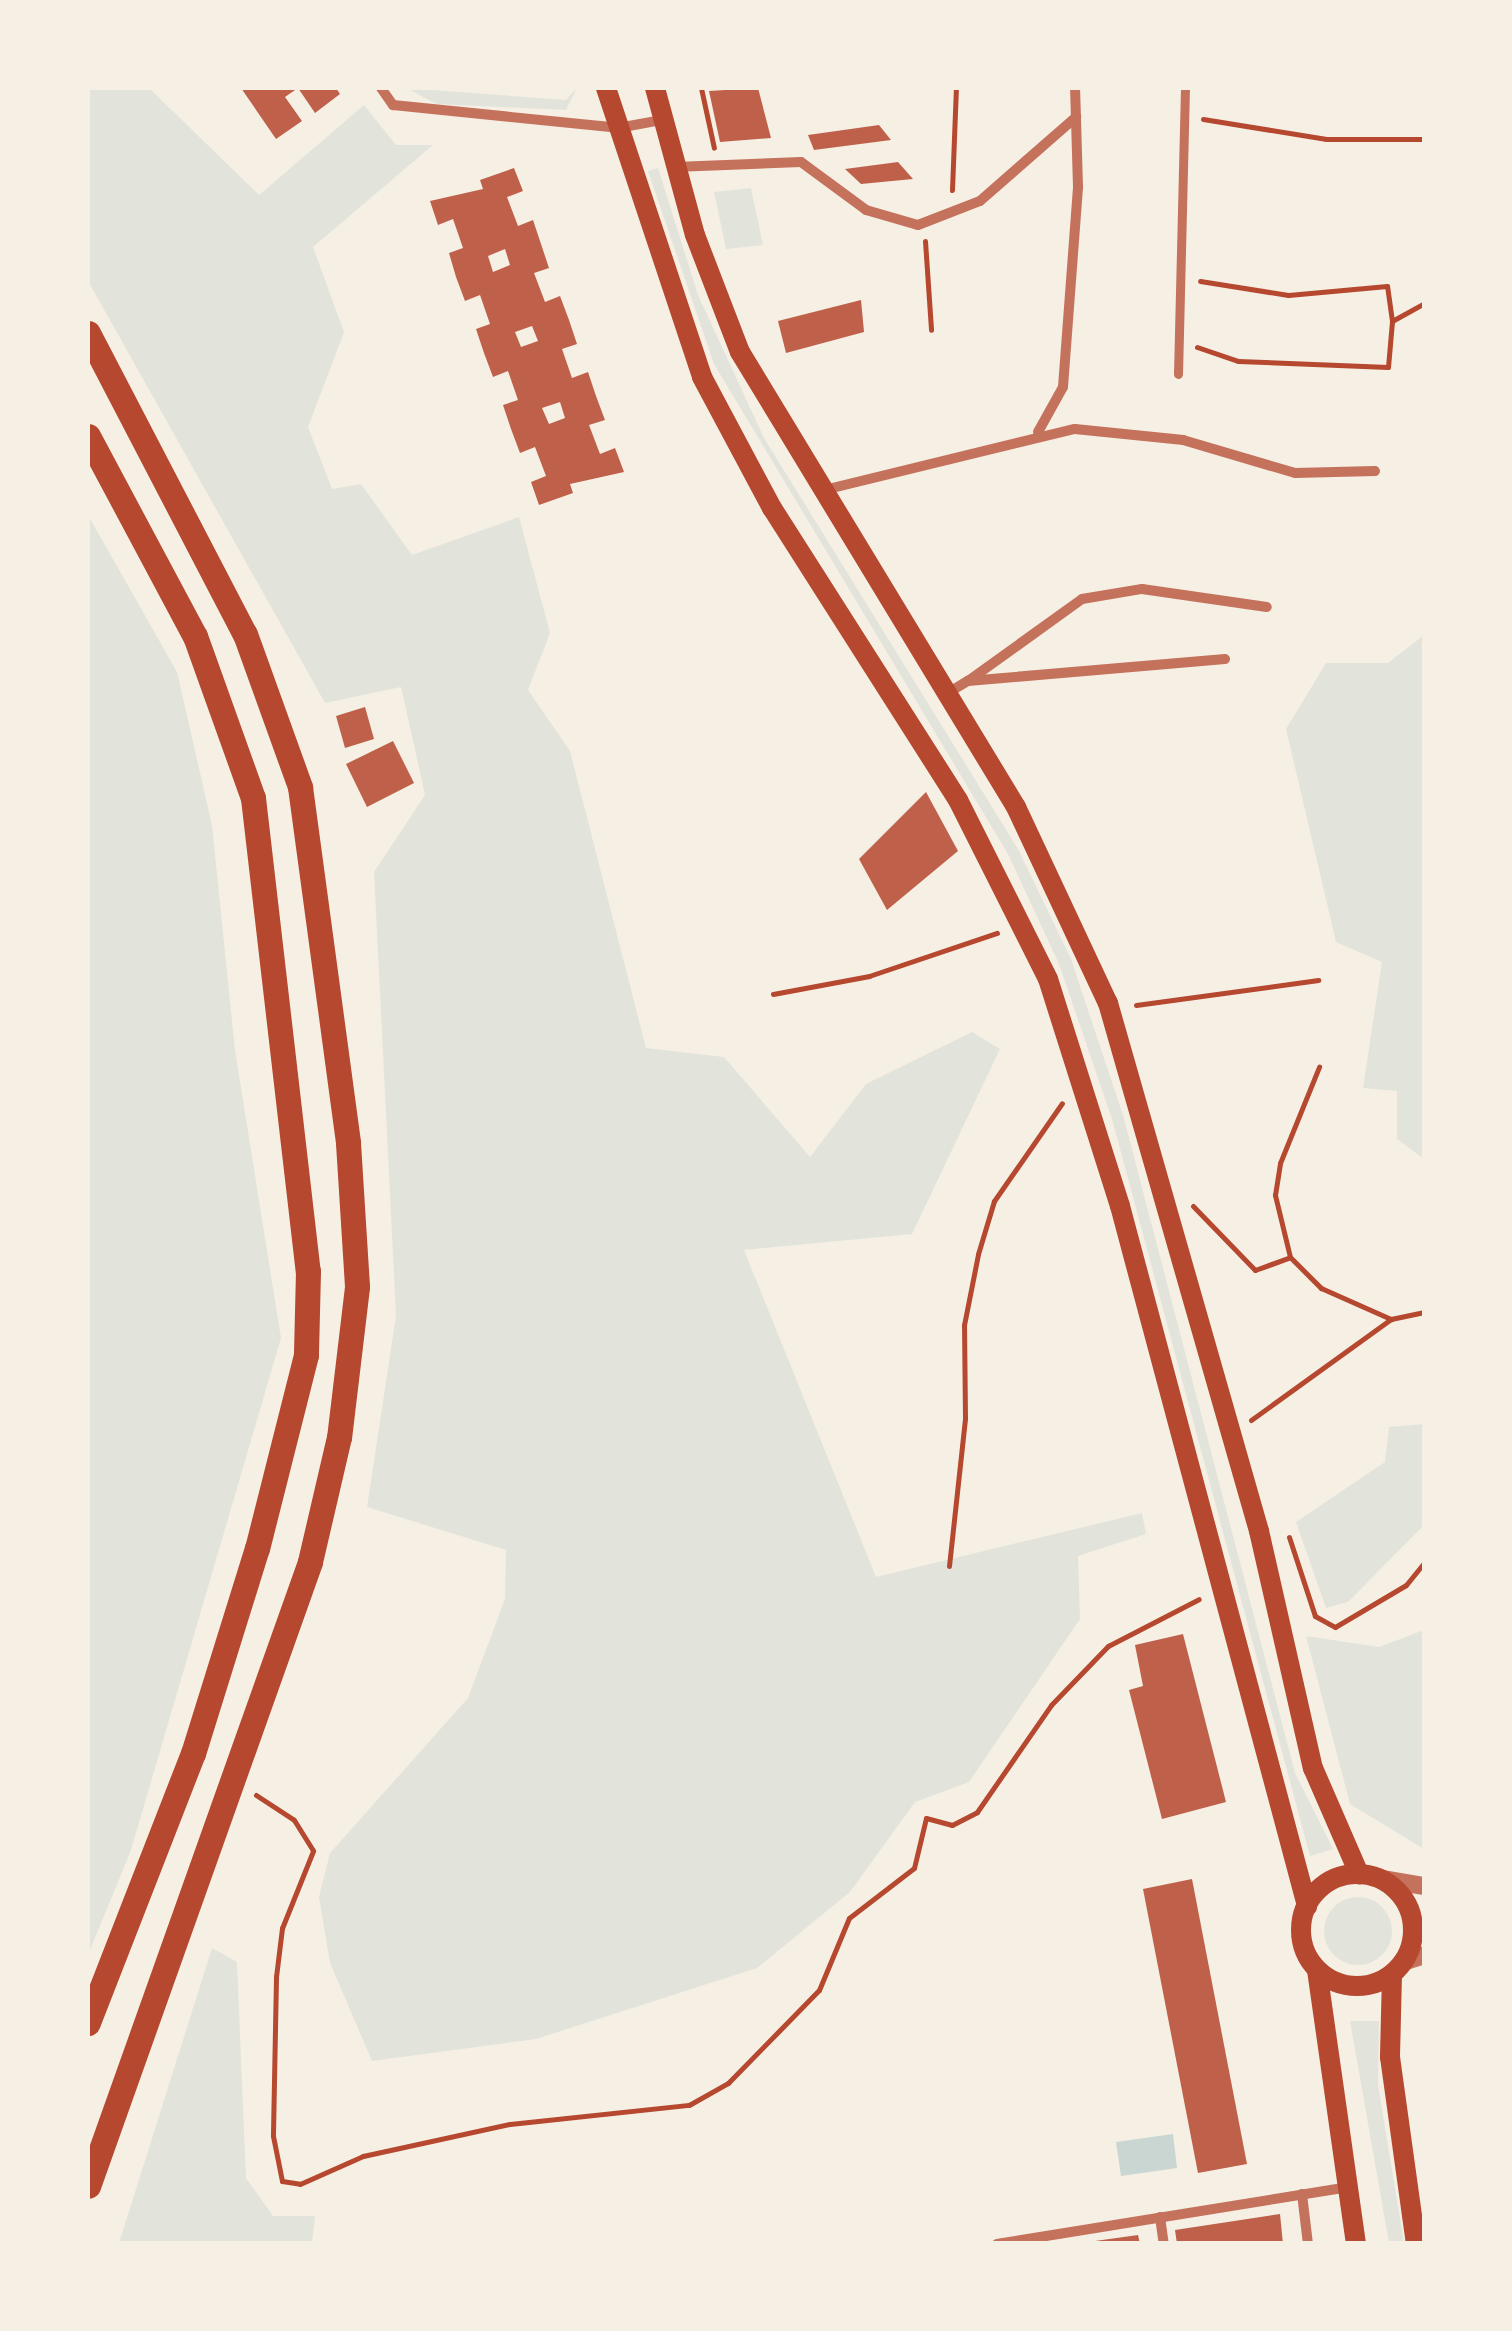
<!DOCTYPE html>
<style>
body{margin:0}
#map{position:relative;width:1512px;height:2331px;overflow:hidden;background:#f6efe4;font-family:Helvetica,sans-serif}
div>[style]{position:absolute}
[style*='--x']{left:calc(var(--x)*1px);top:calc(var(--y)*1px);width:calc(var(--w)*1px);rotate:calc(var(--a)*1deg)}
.green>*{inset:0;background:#e2e4dc}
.round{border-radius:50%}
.water>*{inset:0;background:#c9d6d2}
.building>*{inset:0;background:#bf614a}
.path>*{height:5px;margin:-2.5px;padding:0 2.5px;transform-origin:2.5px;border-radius:2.5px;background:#b5482f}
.pedestrian>*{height:9px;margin:-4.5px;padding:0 4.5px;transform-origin:4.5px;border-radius:4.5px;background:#c5725c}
.minor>*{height:10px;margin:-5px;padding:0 5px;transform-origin:5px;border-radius:5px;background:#c5725c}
.tertiary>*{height:18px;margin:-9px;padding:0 9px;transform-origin:9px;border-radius:9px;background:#c5725c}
.secondary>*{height:20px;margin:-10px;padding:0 10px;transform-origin:10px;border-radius:10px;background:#b5482f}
.secondary>.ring{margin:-10px;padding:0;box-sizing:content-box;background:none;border:20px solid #b5482f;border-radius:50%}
.primary>*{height:25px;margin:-12.5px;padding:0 12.5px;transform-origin:12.5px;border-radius:12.5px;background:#b5482f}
span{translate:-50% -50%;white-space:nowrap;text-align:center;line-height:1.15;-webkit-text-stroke:10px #f6efe4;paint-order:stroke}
.frame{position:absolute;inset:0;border:90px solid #f6efe4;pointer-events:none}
</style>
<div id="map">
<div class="green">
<div style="clip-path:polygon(88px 88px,149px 88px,259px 195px,364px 105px,396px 145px,433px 145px,313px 247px,344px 332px,308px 427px,332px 489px,361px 484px,412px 555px,519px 517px,550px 633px,528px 690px,570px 751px,646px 1048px,724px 1057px,810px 1157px,866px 1084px,972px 1032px,1000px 1049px,912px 1234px,744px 1250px,876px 1577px,1142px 1513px,1146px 1534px,1078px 1556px,1080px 1619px,969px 1782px,915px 1802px,850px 1892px,757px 1968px,536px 2039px,372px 2061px,330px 1963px,319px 1897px,330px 1853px,468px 1698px,505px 1599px,506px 1550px,367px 1507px,396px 1316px,374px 872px,425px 795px,401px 687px,325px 703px,88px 281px)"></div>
<div style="clip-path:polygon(406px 88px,566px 100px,577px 88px,566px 110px,437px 104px)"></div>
<div style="clip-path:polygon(658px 168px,698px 295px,764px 438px,1018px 849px,1071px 959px,1123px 1115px,1295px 1773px,1333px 1849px,1310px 1856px,1112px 1119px,1059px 964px,1008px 854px,714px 364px,648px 171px)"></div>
<div style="clip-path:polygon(751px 188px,763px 245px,726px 249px,714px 192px)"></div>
<div style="clip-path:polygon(88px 515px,177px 672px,212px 825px,235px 1050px,281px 1338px,131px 1850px,88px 1955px)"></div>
<div style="clip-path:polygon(1424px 635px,1424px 1159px,1397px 1139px,1397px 1091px,1363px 1088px,1382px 962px,1336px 942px,1286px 729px,1326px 663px,1388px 663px)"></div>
<div style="clip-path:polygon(1424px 1424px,1424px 1525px,1348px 1602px,1326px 1608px,1296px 1522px,1385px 1462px,1389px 1427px)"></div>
<div style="clip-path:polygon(1424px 1630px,1424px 1849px,1350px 1804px,1306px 1636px,1379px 1647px)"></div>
<div class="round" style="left:1324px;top:1897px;width:68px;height:68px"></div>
<div style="clip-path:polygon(212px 1948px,237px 1962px,246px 2178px,273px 2216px,315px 2216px,312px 2243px,119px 2243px)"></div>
<div style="clip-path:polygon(1350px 2021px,1379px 2021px,1378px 2085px,1404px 2243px,1389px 2243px)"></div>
</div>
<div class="water">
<div style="clip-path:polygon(1173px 2134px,1177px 2168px,1121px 2176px,1116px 2142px)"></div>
</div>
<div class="building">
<div style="clip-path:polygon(241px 88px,336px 88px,340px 94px,315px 113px,298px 88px,285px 97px,302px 121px,276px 139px)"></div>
<div style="clip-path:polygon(758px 88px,771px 138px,720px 142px,709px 91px)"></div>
<div style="clip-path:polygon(879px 125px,891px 140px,814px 150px,808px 135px)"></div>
<div style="clip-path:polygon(898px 162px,913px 179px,861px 184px,845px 169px)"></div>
<div style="clip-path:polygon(evenodd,514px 168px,523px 191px,507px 197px,518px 226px,533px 220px,549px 268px,534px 273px,545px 302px,560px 296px,569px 320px,577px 344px,562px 349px,572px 378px,588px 372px,596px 396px,605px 420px,589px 425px,600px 454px,615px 448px,624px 472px,570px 484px,573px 493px,539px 505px,531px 482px,546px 476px,535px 447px,520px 453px,511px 429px,503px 405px,518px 400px,508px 371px,493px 377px,484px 353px,476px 329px,490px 324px,480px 295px,465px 301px,456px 277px,449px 253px,463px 248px,453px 219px,438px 225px,430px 201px,483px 189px,480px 180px,514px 168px,505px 249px,510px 265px,493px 272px,488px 256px,505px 249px,514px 168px,532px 326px,538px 341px,521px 347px,515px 332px,532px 326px,514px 168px,560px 402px,565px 418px,549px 424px,542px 408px,560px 402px)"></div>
<div style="clip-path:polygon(861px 300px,864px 332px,786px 353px,778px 321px)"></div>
<div style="clip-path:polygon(365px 707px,374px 739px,345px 748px,336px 716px)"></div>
<div style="clip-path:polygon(393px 741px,414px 783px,367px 807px,346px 764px)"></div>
<div style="clip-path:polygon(926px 792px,958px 851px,887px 910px,859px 859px)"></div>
<div style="clip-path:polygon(1183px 1634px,1226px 1802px,1162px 1819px,1129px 1690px,1143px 1686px,1135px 1645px)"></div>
<div style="clip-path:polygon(1192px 1879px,1247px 2164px,1198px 2173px,1143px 1889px)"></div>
<div style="clip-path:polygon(1280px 2214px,1283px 2244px,1177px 2244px,1175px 2230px)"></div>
<div style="clip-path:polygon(1138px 2235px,1140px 2244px,1096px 2244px,1095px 2241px)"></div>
</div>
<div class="path">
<div style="--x:701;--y:88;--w:61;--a:77.8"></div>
<div style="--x:1203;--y:119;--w:125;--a:9.2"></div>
<div style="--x:1326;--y:139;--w:98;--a:0"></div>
<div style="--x:952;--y:190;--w:102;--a:-87.8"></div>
<div style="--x:925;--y:241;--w:89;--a:86.1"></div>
<div style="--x:1392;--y:321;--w:37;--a:-29"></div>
<div style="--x:1197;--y:347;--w:43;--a:18.9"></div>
<div style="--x:1238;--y:361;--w:150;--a:2.3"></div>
<div style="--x:1388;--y:367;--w:46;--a:-85"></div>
<div style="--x:1392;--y:321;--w:35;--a:-98"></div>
<div style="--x:1387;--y:286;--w:99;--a:174.8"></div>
<div style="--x:1288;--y:295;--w:89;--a:-171"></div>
<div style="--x:773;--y:994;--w:98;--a:-10.6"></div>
<div style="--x:869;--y:976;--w:135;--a:-18.6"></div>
<div style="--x:1136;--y:1005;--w:184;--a:-7.8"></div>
<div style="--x:1193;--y:1206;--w:89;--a:45.9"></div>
<div style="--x:1255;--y:1270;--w:37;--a:-20"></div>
<div style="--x:1290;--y:1257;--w:44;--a:45"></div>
<div style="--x:1321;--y:1288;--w:77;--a:23.9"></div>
<div style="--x:1290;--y:1257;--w:64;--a:-103.6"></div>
<div style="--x:1275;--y:1195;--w:32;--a:-81"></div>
<div style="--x:1280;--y:1163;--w:104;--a:-67.9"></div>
<div style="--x:1251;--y:1420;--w:173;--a:-35.8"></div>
<div style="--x:1391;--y:1319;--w:34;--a:-12"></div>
<div style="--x:1289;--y:1537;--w:83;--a:71.8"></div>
<div style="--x:1315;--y:1616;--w:23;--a:29"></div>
<div style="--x:1335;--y:1627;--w:82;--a:-30.6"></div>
<div style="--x:1406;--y:1585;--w:28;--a:-51"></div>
<div style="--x:949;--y:1566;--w:149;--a:-83.8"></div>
<div style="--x:965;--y:1418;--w:93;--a:-90.6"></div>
<div style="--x:964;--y:1325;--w:72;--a:-78.8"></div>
<div style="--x:978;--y:1254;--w:55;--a:-73.2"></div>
<div style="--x:994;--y:1201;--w:119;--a:-55.2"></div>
<div style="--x:256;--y:1795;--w:45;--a:33.3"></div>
<div style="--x:294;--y:1820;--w:36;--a:58"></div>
<div style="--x:313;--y:1851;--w:83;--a:111.9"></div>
<div style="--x:282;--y:1928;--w:49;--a:97"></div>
<div style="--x:276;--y:1977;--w:159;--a:91.1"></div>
<div style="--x:273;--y:2136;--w:46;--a:78.7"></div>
<div style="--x:282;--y:2181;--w:18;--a:9"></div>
<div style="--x:300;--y:2184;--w:69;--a:-24"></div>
<div style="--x:363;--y:2156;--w:150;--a:-12.3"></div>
<div style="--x:510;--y:2124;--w:180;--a:-6.1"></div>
<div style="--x:689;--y:2105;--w:45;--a:-29.4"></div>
<div style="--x:728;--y:2083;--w:130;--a:-45.6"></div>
<div style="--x:819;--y:1990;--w:78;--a:-67.4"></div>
<div style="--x:849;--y:1918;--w:82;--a:-37.6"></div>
<div style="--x:914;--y:1868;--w:51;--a:-76.5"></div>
<div style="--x:926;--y:1818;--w:27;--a:15"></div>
<div style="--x:952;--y:1825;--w:28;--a:-27"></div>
<div style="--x:977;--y:1812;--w:130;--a:-55.3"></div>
<div style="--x:1051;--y:1705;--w:82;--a:-46"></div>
<div style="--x:1108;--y:1646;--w:102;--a:-27.3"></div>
</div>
<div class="pedestrian">
<div style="--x:1178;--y:374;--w:286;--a:-88.6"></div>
</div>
<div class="minor">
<div style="--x:381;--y:88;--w:21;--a:55"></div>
<div style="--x:393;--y:105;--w:226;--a:5.8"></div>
<div style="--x:618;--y:128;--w:45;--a:-10.3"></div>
<div style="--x:675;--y:167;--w:126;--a:-2.3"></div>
<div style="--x:801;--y:162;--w:81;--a:36.4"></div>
<div style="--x:866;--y:210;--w:54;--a:16.1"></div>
<div style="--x:918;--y:225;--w:66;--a:-21.2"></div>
<div style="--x:980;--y:201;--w:128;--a:-41.2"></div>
<div style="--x:1038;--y:432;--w:51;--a:-60.9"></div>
<div style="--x:1063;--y:387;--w:201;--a:-85.7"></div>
<div style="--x:1078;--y:187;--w:99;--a:-91.7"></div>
<div style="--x:824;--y:490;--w:258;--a:-13.7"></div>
<div style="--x:1075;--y:429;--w:109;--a:5.8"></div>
<div style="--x:1183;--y:440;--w:117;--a:16.4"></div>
<div style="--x:1295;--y:473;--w:80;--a:-1.4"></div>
<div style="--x:968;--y:681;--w:140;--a:-35.7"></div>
<div style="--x:1082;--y:599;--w:61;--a:-9.5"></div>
<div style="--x:1142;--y:589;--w:126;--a:8.2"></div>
<div style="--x:946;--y:694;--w:26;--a:-31"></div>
<div style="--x:968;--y:681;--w:258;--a:-4.9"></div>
<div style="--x:1302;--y:2194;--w:50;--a:83.2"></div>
<div style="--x:1160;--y:2217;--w:27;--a:82"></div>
<div style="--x:997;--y:2244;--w:355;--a:-9.2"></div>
</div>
<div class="tertiary">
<div style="--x:1382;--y:1879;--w:43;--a:9.5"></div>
<div style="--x:1403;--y:1962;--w:22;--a:-18"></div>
</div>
<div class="secondary">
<div style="--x:606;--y:88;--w:305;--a:71.6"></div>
<div style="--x:702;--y:377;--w:149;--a:61.9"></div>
<div style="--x:772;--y:508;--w:346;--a:57.5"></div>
<div style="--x:958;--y:800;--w:200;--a:63.3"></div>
<div style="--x:1048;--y:979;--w:238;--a:72.4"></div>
<div style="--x:1120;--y:1206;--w:725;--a:75.04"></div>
<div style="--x:655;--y:88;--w:152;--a:74.8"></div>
<div style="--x:695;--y:235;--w:125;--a:69"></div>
<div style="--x:740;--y:352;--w:532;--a:58.76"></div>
<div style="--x:1016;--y:807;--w:217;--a:64.9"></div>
<div style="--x:1108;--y:1003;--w:549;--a:74.04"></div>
<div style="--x:1259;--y:1531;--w:243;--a:77.2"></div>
<div style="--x:1313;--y:1768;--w:116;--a:66.5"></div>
<div class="ring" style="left:1301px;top:1874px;width:92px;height:92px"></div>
<div style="--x:1317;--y:1970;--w:277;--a:81.9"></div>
<div style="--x:1392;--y:1974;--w:83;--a:91.4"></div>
<div style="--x:1390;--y:2057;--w:189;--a:82.1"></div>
</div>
<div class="primary">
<div style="--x:88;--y:333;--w:339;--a:62.5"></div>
<div style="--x:245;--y:634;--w:163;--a:70.2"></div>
<div style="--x:300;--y:787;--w:359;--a:82.3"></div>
<div style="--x:348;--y:1143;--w:144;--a:86.4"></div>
<div style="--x:357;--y:1287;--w:151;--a:96.8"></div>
<div style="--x:339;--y:1437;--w:128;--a:103.1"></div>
<div style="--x:310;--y:1562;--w:662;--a:109.58"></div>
<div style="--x:88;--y:436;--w:227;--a:61.9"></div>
<div style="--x:195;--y:636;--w:172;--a:70.3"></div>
<div style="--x:253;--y:798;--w:476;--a:83.4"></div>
<div style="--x:308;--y:1271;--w:84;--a:91.4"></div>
<div style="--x:306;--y:1355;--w:199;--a:104.2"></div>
<div style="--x:257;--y:1548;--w:215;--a:107.3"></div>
<div style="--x:193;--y:1753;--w:290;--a:111.3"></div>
</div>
<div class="frame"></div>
</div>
